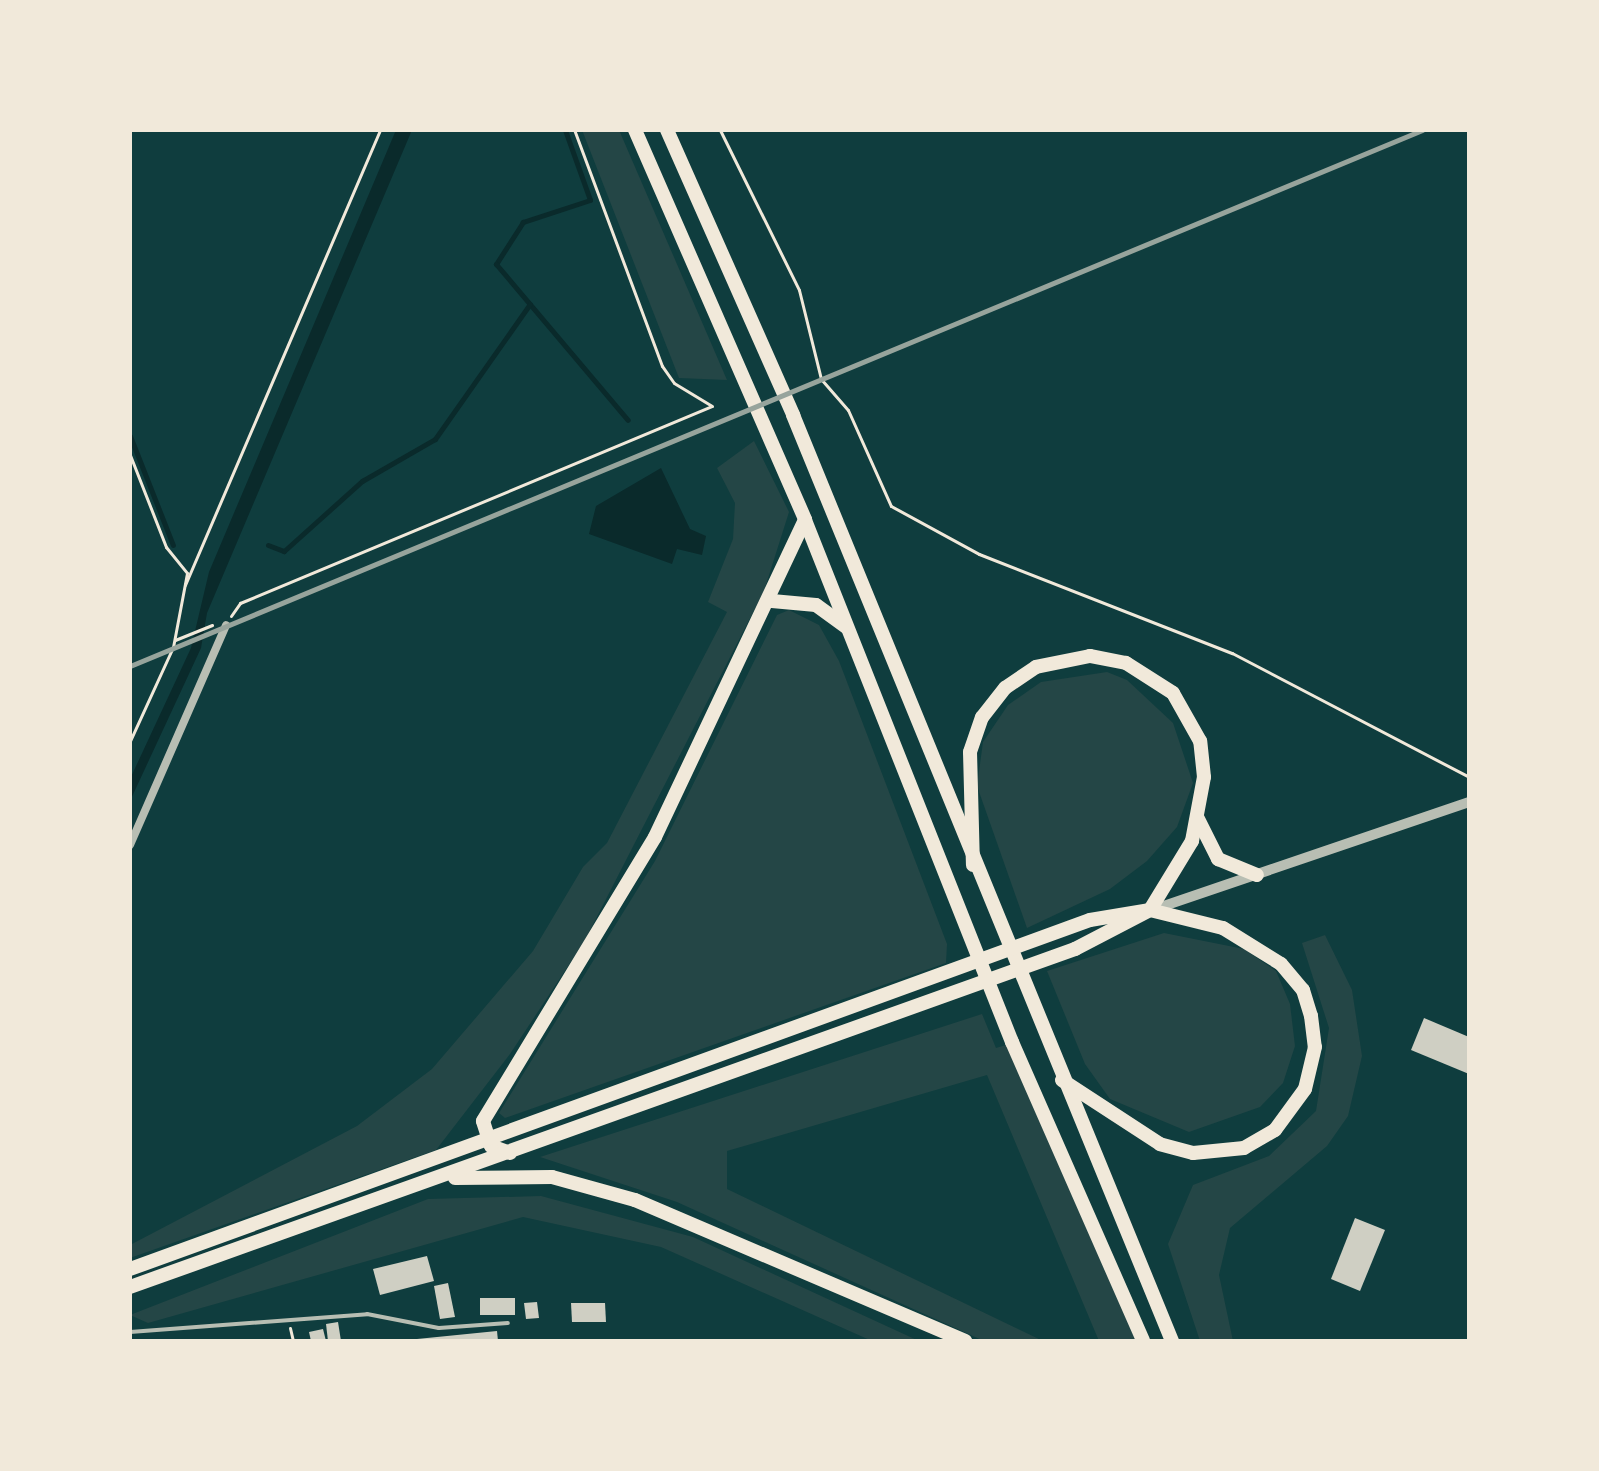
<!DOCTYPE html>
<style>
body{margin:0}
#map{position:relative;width:1599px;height:1471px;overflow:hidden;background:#0f3d3e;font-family:"PT Sans Narrow",sans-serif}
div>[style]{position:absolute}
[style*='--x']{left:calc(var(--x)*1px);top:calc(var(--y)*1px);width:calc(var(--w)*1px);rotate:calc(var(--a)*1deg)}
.green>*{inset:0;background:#244646}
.water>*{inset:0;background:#0a2a2b}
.stream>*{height:5px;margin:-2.5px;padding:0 2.5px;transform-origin:2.5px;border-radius:2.5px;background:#0a2a2b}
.building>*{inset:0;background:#cfcfc3}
.path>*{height:3px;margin:-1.5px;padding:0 1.5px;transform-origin:1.5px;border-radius:1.5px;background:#f1e9da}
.service>*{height:4px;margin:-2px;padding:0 2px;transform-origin:2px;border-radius:2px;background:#b8beb3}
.minor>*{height:8px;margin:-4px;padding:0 4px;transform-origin:4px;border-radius:4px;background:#b8beb3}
.tertiary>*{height:10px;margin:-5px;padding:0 5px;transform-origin:5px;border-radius:5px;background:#b8beb3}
.motorway>*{height:14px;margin:-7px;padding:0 7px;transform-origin:7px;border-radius:7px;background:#f1e9da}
.rail>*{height:5px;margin:-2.5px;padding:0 2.5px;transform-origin:2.5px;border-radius:2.5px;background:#97a49c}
span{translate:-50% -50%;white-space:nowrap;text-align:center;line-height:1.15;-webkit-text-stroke:7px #f1e9da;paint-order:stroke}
.frame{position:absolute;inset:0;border:132px solid #f1e9da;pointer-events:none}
</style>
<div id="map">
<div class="green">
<div style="clip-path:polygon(582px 130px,619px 130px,727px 380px,679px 378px)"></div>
<div style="clip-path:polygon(754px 441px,789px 512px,764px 591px,584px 942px,510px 1054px,436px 1150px,130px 1258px,130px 1245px,357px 1126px,432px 1069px,533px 951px,583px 867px,607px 843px,727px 612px,708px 602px,733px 539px,735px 503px,717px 468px)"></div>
<div style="clip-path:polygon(789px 610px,819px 625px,839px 661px,947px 944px,946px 963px,505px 1118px,499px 1113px,655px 861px,777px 615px)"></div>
<div style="clip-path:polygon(1107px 672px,1127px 680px,1173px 723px,1193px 783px,1177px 827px,1147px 861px,1110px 889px,1027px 928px,977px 786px,983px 742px,1008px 705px,1041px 682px)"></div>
<div style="clip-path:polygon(1164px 933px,1244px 949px,1276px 971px,1290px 1004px,1295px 1046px,1283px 1083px,1260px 1107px,1189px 1132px,1110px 1099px,1085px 1064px,1047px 971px)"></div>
<div style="clip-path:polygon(1325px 935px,1352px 990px,1362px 1056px,1348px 1116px,1327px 1146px,1230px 1228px,1219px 1275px,1233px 1341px,1200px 1341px,1168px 1244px,1193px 1185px,1269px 1156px,1316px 1111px,1329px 1028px,1302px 943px)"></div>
<div style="clip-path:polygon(982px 1014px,996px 1048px,1006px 1045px,1136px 1341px,1099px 1341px,987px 1075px,727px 1151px,727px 1189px,1043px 1341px,984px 1341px,677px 1202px,540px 1157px)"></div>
<div style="clip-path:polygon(541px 1196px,693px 1237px,919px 1341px,872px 1341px,661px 1247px,523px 1217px,148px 1323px,130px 1315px,428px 1199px)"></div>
</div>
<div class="water">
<div style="clip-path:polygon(396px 130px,412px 130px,207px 613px,201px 648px,130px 801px,130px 779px,191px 648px,209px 572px)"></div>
<div style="clip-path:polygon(661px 468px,690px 529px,706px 536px,702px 555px,677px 549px,672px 564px,589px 534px,596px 506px)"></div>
</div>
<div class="stream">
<div style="--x:565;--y:130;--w:74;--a:70.3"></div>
<div style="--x:590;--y:200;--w:71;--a:161.8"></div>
<div style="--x:523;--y:222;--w:50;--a:122.7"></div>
<div style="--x:496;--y:264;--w:204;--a:49.8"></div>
<div style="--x:130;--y:436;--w:117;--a:68.5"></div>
<div style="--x:268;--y:545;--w:17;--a:21"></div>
<div style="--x:284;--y:551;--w:105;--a:-41.9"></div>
<div style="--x:362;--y:481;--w:84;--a:-29.9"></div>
<div style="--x:435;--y:439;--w:165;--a:-54.9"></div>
</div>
<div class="building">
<div style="clip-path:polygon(1424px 1018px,1469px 1037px,1469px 1074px,1411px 1050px)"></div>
<div style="clip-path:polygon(1355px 1218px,1385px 1230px,1360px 1291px,1331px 1279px)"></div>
<div style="clip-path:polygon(427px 1256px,434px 1281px,380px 1295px,373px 1269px)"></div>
<div style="clip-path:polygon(448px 1283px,455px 1317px,440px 1319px,434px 1286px)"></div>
<div style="clip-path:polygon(480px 1298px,515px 1298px,515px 1315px,480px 1315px)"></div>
<div style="clip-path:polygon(537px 1302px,539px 1318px,526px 1319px,524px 1303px)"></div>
<div style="clip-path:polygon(571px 1303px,605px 1303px,606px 1322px,572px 1322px)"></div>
<div style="clip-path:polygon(338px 1322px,341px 1341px,328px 1341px,326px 1324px)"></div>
<div style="clip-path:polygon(323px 1329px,326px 1341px,311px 1341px,309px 1332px)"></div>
<div style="clip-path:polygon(497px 1331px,498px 1341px,417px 1341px,417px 1339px)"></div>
</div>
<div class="path">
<div style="--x:720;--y:130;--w:178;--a:63.7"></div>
<div style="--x:799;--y:290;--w:92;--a:76.1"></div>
<div style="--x:821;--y:379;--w:41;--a:48.9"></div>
<div style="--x:848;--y:410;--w:105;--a:65.9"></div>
<div style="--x:891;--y:506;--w:100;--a:28.6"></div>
<div style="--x:979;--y:554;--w:272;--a:21.4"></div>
<div style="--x:1232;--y:653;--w:267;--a:27.6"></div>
<div style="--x:130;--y:455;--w:99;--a:68.6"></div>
<div style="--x:166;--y:547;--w:33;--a:51"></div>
<div style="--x:187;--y:573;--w:75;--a:100.7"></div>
<div style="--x:173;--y:647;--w:103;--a:114.6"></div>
<div style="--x:185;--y:585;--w:495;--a:-66.8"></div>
<div style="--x:231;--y:616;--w:16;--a:-55"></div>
<div style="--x:240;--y:603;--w:511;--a:-22.65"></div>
<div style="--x:712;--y:406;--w:44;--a:-148.8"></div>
<div style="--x:674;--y:383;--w:21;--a:-125"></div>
<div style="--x:662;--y:366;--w:252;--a:-110.4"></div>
<div style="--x:175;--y:640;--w:40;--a:-22"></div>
<div style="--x:290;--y:1328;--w:13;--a:77"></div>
</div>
<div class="service">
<div style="--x:130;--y:1332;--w:238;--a:-4.3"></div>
<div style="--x:367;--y:1314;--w:73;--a:11"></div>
<div style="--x:439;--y:1328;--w:69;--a:-4.1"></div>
</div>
<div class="minor">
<div style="--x:130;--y:845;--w:240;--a:-66.4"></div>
</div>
<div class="tertiary">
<div style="--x:1152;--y:910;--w:335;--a:-18.8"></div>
</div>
<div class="motorway">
<div style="--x:635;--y:130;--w:425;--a:66.4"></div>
<div style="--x:805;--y:520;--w:562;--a:68.37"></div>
<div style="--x:1012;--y:1042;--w:326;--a:66.3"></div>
<div style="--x:667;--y:130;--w:312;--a:66.1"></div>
<div style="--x:793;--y:415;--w:1001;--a:67.74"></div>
<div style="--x:772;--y:601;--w:44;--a:5.2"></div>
<div style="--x:816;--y:605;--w:37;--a:36"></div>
<div style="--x:1198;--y:819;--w:45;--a:63.4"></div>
<div style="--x:1218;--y:859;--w:42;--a:22.3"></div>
<div style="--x:510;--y:1153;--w:20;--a:-160"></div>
<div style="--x:491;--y:1146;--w:26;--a:-108"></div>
<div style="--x:483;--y:1121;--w:332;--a:-58.8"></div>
<div style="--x:655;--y:837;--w:351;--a:-64.7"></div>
<div style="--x:455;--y:1178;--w:97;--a:-0.6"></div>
<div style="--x:552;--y:1177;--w:86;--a:15.5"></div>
<div style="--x:635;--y:1200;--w:359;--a:23.1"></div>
<div style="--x:130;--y:1269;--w:1021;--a:-19.98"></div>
<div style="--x:1090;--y:920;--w:61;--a:-9.5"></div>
<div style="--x:1150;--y:910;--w:75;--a:13.9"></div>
<div style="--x:1223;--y:928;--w:68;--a:31.8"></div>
<div style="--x:1281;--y:964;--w:34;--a:50"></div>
<div style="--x:1303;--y:990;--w:27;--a:73"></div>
<div style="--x:1311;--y:1016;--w:31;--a:83"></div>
<div style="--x:1315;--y:1047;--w:43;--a:103.4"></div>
<div style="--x:1305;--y:1089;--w:51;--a:126.2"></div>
<div style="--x:1275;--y:1130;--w:36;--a:150"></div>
<div style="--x:1244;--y:1148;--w:51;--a:174.4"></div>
<div style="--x:1193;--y:1153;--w:34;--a:-165"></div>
<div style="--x:1160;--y:1144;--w:117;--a:-146.9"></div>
<div style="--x:130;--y:1287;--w:1004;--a:-19.68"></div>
<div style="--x:1075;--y:949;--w:85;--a:-27.5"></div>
<div style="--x:1150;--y:910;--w:81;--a:-58.7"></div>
<div style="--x:1192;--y:841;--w:65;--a:-79.4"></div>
<div style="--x:1204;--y:777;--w:36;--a:-96"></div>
<div style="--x:1200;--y:741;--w:55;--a:-119.4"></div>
<div style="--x:1173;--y:693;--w:56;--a:-147.4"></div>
<div style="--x:1126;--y:663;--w:37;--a:-169"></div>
<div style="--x:1090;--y:656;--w:55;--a:168.5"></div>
<div style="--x:1036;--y:667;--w:37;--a:146"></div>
<div style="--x:1005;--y:688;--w:37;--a:128"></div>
<div style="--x:982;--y:717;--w:37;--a:109"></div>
<div style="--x:970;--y:752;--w:113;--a:88.5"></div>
</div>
<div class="rail">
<div style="--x:130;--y:666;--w:1399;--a:-22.53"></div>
</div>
<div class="frame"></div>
</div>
